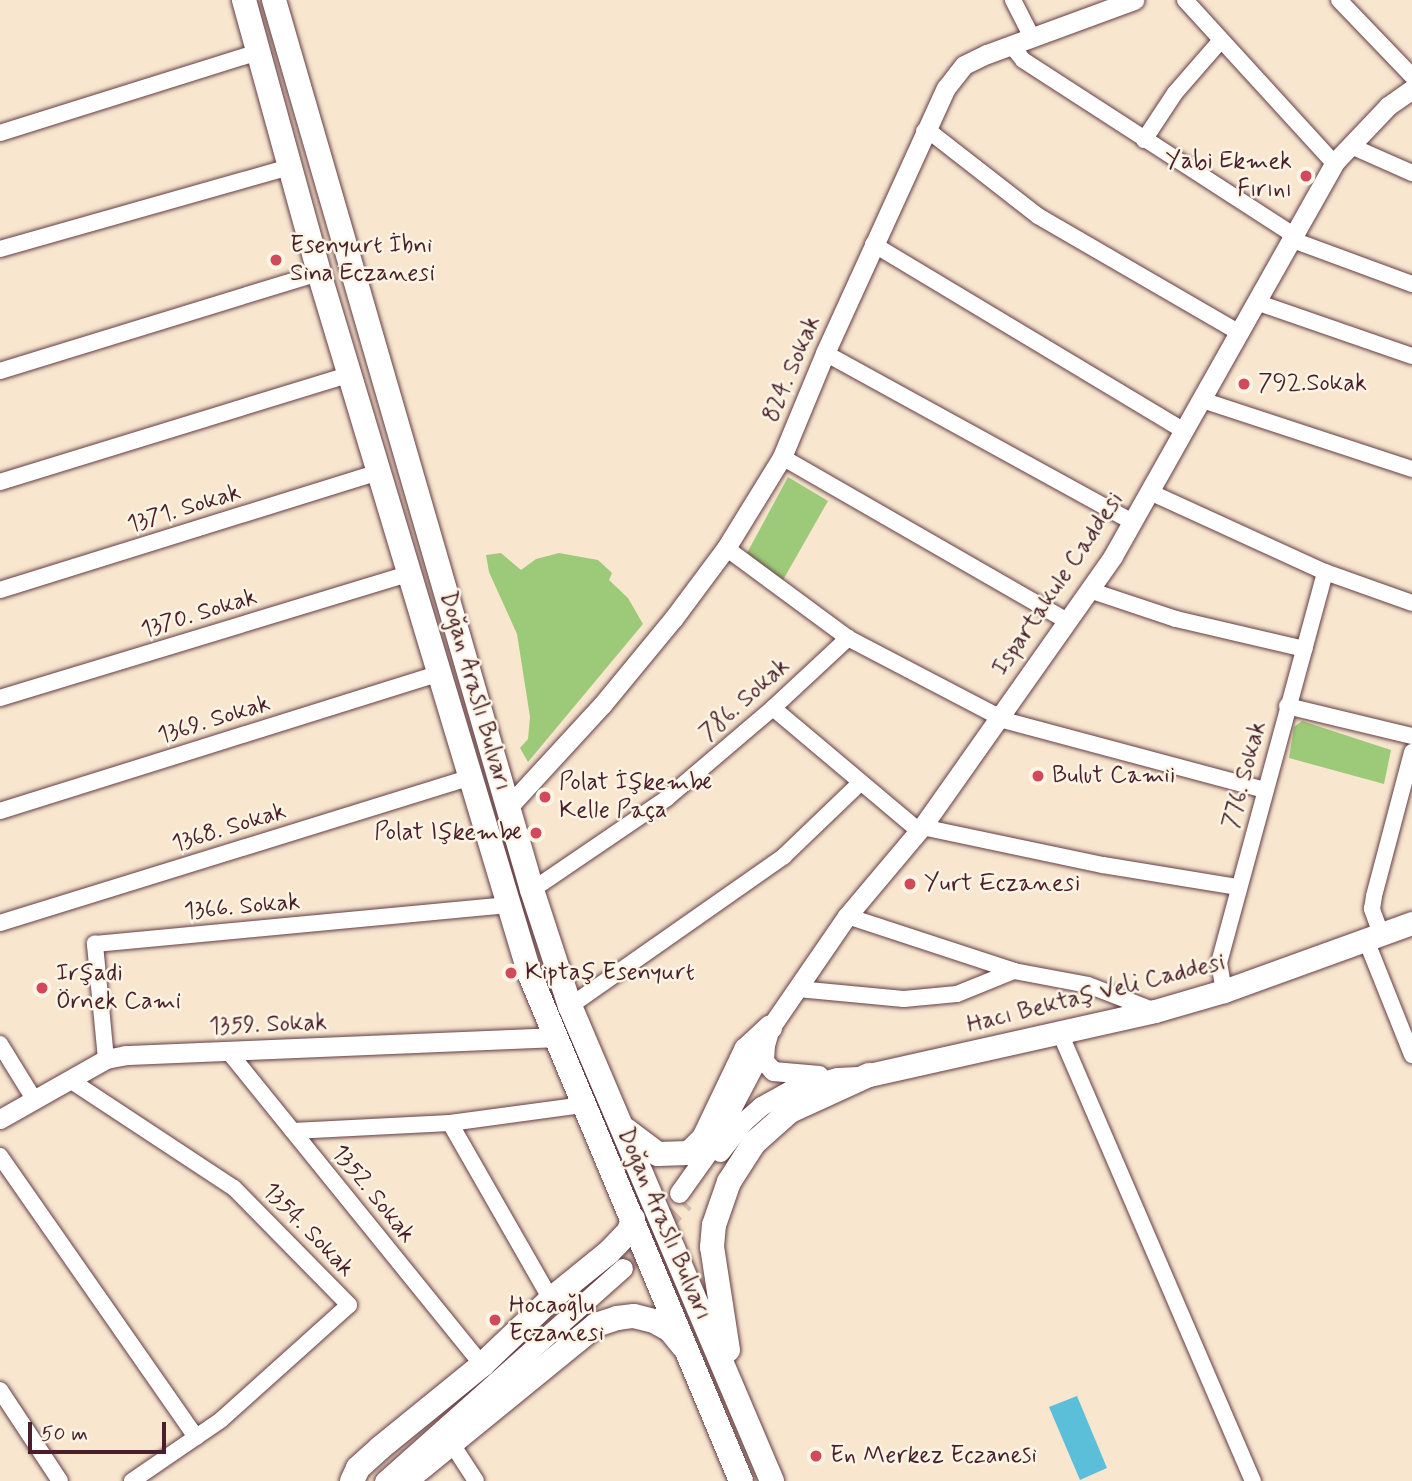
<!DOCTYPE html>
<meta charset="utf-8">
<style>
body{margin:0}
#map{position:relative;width:1412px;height:1481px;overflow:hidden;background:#f8e6cf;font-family:Mynerve,sans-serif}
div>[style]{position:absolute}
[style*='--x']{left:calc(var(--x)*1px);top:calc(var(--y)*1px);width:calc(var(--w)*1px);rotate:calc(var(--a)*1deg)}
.green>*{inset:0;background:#9dca78}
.water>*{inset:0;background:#5cbfda}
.tertiary-tunnel>*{height:19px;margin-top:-9.5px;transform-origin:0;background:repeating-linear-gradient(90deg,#d5beae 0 19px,transparent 0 29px)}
.roads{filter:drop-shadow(0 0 2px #643d44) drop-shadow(0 0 2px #643d44)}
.minor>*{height:16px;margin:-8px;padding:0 8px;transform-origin:8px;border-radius:8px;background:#fff}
.tertiary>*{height:19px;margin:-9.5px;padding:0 9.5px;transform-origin:9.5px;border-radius:9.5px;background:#fff}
.secondary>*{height:23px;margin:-11.5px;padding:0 11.5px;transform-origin:11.5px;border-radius:11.5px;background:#fff}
.primary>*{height:24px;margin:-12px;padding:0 12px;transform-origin:12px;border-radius:12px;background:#fff}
.dots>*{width:19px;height:19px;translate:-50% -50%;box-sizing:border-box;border:4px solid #fcf5e5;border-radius:50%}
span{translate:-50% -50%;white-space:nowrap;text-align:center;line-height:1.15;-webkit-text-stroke:5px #fcf5e5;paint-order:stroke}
.poi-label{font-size:24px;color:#4a1f2b}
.right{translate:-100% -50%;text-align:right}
.left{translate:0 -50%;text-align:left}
.street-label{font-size:24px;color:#4a1f2b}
.scale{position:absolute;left:28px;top:1422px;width:138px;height:32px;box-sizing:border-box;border:4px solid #4a1f2b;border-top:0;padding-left:9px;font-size:21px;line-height:24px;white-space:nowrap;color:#4a1f2b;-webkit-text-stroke:5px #fcf5e5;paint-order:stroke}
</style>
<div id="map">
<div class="green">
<div style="clip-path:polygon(788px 477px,828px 501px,783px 580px,747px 553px)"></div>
<div style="clip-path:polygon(501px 553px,521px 570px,536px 559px,559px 553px,598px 560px,612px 573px,609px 580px,628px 598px,643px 624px,528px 762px,520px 748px,528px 739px,530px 717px,517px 634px,489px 572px,486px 555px)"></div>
<div style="clip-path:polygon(1302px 721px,1391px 750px,1384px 784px,1289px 758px,1294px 727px)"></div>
</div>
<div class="water">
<div style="clip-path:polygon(1077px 1396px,1107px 1468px,1080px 1480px,1049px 1407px)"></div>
</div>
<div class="tertiary-tunnel">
<div style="--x:623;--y:1268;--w:91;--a:-47.2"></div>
</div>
<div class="roads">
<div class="minor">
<div style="--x:1013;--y:0;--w:39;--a:63"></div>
<div style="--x:1185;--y:0;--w:221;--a:47.6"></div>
<div style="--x:1339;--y:0;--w:105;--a:46.2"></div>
<div style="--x:1011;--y:45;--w:19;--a:51"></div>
<div style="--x:1023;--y:60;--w:322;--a:32.9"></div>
<div style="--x:924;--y:131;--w:11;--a:22"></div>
<div style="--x:934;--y:135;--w:132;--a:37.9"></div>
<div style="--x:1038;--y:216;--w:233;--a:30.1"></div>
<div style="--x:0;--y:133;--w:268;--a:-17.4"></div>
<div style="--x:1144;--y:140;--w:56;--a:-56.6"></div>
<div style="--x:1175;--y:93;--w:70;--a:-49"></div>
<div style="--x:1351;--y:146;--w:67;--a:23.9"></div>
<div style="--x:1290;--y:239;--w:130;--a:20.2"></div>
<div style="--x:873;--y:244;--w:363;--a:31"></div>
<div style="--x:0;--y:249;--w:300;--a:-15.8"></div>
<div style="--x:1256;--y:302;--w:165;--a:19.1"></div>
<div style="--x:825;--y:353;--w:351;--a:28.8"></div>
<div style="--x:0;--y:371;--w:334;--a:-17.1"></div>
<div style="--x:1202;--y:400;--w:221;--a:18.2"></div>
<div style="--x:782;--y:457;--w:329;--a:29.9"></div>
<div style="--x:0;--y:482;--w:367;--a:-17.1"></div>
<div style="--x:1150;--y:492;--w:192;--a:24.6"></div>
<div style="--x:1325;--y:572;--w:92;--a:19.6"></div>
<div style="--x:726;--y:548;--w:152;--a:36.4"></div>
<div style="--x:848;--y:638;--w:168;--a:27.6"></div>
<div style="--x:0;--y:590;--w:399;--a:-17.3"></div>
<div style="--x:1089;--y:590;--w:92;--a:18.4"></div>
<div style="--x:1176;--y:619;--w:132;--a:13.1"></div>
<div style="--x:0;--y:698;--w:431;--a:-16.9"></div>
<div style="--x:1287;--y:706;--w:129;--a:13.5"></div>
<div style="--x:773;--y:708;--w:191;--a:40.1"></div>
<div style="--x:996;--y:718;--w:278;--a:15"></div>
<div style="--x:0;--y:811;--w:462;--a:-17.4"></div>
<div style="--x:922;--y:827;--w:185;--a:11.9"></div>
<div style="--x:1103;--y:865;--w:137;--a:9.3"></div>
<div style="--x:532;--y:890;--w:162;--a:-34.2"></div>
<div style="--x:666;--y:799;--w:140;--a:-40.4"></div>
<div style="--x:773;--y:708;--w:103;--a:-43"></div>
<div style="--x:847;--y:916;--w:176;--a:18.2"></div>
<div style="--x:1014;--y:971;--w:75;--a:10.7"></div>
<div style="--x:1088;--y:985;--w:72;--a:21.2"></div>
<div style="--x:0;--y:923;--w:493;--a:-17.2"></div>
<div style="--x:1381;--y:934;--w:27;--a:-110"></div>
<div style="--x:1372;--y:909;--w:13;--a:-81"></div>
<div style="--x:1374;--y:896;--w:149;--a:-75.2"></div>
<div style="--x:1366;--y:940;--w:124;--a:68.2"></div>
<div style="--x:798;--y:989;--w:106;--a:5.4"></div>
<div style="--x:904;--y:999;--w:53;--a:-5.4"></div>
<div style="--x:957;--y:994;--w:61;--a:-22"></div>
<div style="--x:1224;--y:991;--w:28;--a:-100"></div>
<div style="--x:1219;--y:963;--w:405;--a:-74.8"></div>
<div style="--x:570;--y:1006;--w:261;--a:-35"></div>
<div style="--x:784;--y:856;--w:105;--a:-43.8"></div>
<div style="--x:1060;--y:1033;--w:488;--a:66.7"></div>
<div style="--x:0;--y:1044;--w:65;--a:58.3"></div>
<div style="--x:228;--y:1051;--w:404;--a:51"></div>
<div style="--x:106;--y:1059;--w:116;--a:-95.5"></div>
<div style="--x:95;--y:944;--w:415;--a:-5.4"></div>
<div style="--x:70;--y:1080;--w:196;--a:33.4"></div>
<div style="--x:234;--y:1188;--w:164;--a:45.5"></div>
<div style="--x:349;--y:1305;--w:172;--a:138.1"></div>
<div style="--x:221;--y:1420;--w:108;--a:145.6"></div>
<div style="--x:450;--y:1123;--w:203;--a:60.2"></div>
<div style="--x:293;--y:1131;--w:157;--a:-2.9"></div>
<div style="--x:450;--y:1123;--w:135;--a:-7.7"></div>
<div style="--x:0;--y:1156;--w:343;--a:55.1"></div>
<div style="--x:0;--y:1390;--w:109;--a:56.6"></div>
<div style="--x:452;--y:1444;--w:44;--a:57"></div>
</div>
<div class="tertiary">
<div style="--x:509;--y:806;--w:137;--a:-47.4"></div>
<div style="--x:602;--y:705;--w:112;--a:-50.5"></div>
<div style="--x:673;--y:619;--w:89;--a:-53.3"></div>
<div style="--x:726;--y:548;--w:107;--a:-58.4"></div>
<div style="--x:782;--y:457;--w:113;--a:-67.5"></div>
<div style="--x:825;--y:353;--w:291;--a:-65.5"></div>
<div style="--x:946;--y:88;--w:29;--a:-52"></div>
<div style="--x:964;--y:65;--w:25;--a:-26"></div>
<div style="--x:987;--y:54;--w:157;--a:-20.2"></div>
<div style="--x:765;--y:1045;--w:16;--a:94"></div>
<div style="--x:764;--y:1061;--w:13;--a:48"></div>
<div style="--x:773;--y:1071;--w:46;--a:5"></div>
<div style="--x:0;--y:1119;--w:122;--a:-29.5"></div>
<div style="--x:106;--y:1059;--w:20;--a:-11"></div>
<div style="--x:126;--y:1055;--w:429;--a:-2.4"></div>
<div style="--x:720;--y:1152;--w:39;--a:-52"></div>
<div style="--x:744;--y:1121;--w:23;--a:-41"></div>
<div style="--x:761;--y:1106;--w:33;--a:-29"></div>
<div style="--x:790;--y:1090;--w:49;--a:-15.5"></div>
<div style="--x:837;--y:1077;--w:21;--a:-3"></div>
<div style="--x:679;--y:1193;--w:52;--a:-54.5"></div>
<div style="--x:709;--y:1151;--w:120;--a:-62.2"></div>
<div style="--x:765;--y:1045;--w:18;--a:-74"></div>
<div style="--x:770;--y:1028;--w:136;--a:-55.5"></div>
<div style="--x:847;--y:916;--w:116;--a:-49.9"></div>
<div style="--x:922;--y:827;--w:332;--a:-54.8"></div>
<div style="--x:1113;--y:556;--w:451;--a:-60.6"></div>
<div style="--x:1334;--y:163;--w:79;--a:-46.5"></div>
<div style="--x:1388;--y:106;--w:29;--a:-35"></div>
<div style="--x:384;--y:1481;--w:320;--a:-41.7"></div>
</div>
<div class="secondary">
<div style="--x:869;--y:1075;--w:293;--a:-12.6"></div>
<div style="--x:1155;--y:1011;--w:72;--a:-16.2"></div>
<div style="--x:1224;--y:991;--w:200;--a:-19.9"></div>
</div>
<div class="primary">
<div style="--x:244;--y:0;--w:283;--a:74.6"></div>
<div style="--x:319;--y:273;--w:733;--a:73.27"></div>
<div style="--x:530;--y:975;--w:548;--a:67.36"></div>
<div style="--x:274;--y:0;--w:927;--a:73.83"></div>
<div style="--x:532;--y:890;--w:122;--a:71.9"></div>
<div style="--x:570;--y:1006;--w:516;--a:66.96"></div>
<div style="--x:626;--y:1130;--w:40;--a:37"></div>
<div style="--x:658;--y:1154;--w:31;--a:-2"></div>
<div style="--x:689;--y:1153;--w:21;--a:-45"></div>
<div style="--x:704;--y:1138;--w:98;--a:-64.5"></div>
<div style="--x:746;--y:1050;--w:33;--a:-43"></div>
<div style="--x:728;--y:1350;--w:104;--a:-98.8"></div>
<div style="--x:712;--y:1247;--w:22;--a:-85"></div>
<div style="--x:714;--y:1225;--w:46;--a:-70.8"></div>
<div style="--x:729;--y:1182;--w:46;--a:-57.3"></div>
<div style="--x:754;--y:1143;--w:48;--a:-41.6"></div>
<div style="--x:790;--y:1111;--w:87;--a:-24.5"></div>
<div style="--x:352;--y:1481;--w:14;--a:-65"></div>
<div style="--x:358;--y:1468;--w:30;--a:-42"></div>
<div style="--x:380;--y:1448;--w:132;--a:-39.1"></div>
<div style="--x:482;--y:1365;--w:95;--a:-43.7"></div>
<div style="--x:551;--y:1299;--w:75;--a:-39"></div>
<div style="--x:609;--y:1252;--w:29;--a:-46"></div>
<div style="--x:629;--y:1231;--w:13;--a:-72"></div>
<div style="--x:405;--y:1481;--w:247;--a:-39.2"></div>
<div style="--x:596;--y:1325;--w:22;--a:-18"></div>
<div style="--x:617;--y:1318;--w:17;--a:-7"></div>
<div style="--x:634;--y:1316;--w:21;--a:14"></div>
<div style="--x:654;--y:1321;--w:18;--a:29"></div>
<div style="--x:670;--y:1330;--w:21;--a:51"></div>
</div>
</div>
<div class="dots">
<div style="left:1306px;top:176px;background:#d1495b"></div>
<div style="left:276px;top:260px;background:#d1495b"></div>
<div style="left:1244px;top:384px;background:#d1495b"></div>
<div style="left:1038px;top:776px;background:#d1495b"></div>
<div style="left:545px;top:797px;background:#d1495b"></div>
<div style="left:536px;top:833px;background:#d1495b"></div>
<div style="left:910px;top:884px;background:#d1495b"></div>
<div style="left:511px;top:973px;background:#d1495b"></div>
<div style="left:42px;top:988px;background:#d1495b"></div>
<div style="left:495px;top:1320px;background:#d1495b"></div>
<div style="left:816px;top:1456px;background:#d1495b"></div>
</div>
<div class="poi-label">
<span class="right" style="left:1292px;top:176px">Yabi Ekmek<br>Fırını</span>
<span class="left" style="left:290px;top:260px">Esenyurt İbni<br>Sina Eczanesi</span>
<span class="left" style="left:1258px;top:384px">792.Sokak</span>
<span class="left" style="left:1052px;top:776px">Bulut Camii</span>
<span class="left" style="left:559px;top:797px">Polat İşkembe<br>Kelle Paça</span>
<span class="right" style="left:522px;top:833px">Polat Işkembe</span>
<span class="left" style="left:924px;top:884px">Yurt Eczanesi</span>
<span class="left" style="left:525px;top:973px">Kiptaş Esenyurt</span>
<span class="left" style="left:56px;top:988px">Irşadi<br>Örnek Cami</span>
<span class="left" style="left:509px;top:1320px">Hocaoğlu<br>Eczanesi</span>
<span class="left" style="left:830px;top:1456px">En Merkez Eczanesi</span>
</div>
<div class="street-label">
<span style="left:792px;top:369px;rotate:-67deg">824. Sokak</span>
<span style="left:184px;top:509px;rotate:-17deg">1371. Sokak</span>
<span style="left:1058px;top:584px;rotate:-56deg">Ispartakule Caddesi</span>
<span style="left:199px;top:614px;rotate:-17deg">1370. Sokak</span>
<span style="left:475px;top:691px;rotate:74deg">Doğan Araslı Bulvarı</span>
<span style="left:745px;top:700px;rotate:-42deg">786. Sokak</span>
<span style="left:214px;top:720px;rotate:-17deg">1369. Sokak</span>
<span style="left:1245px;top:775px;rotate:-75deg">776. Sokak</span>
<span style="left:229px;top:828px;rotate:-17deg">1368. Sokak</span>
<span style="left:242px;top:907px;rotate:-5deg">1366. Sokak</span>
<span style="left:1096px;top:994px;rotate:-14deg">Hacı Bektaş Veli Caddesi</span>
<span style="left:268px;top:1025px;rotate:-2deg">1359. Sokak</span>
<span style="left:373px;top:1194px;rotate:51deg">1352. Sokak</span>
<span style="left:664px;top:1224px;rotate:67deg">Doğan Araslı Bulvarı</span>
<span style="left:308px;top:1230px;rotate:46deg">1354. Sokak</span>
</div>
<div class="scale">50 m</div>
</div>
